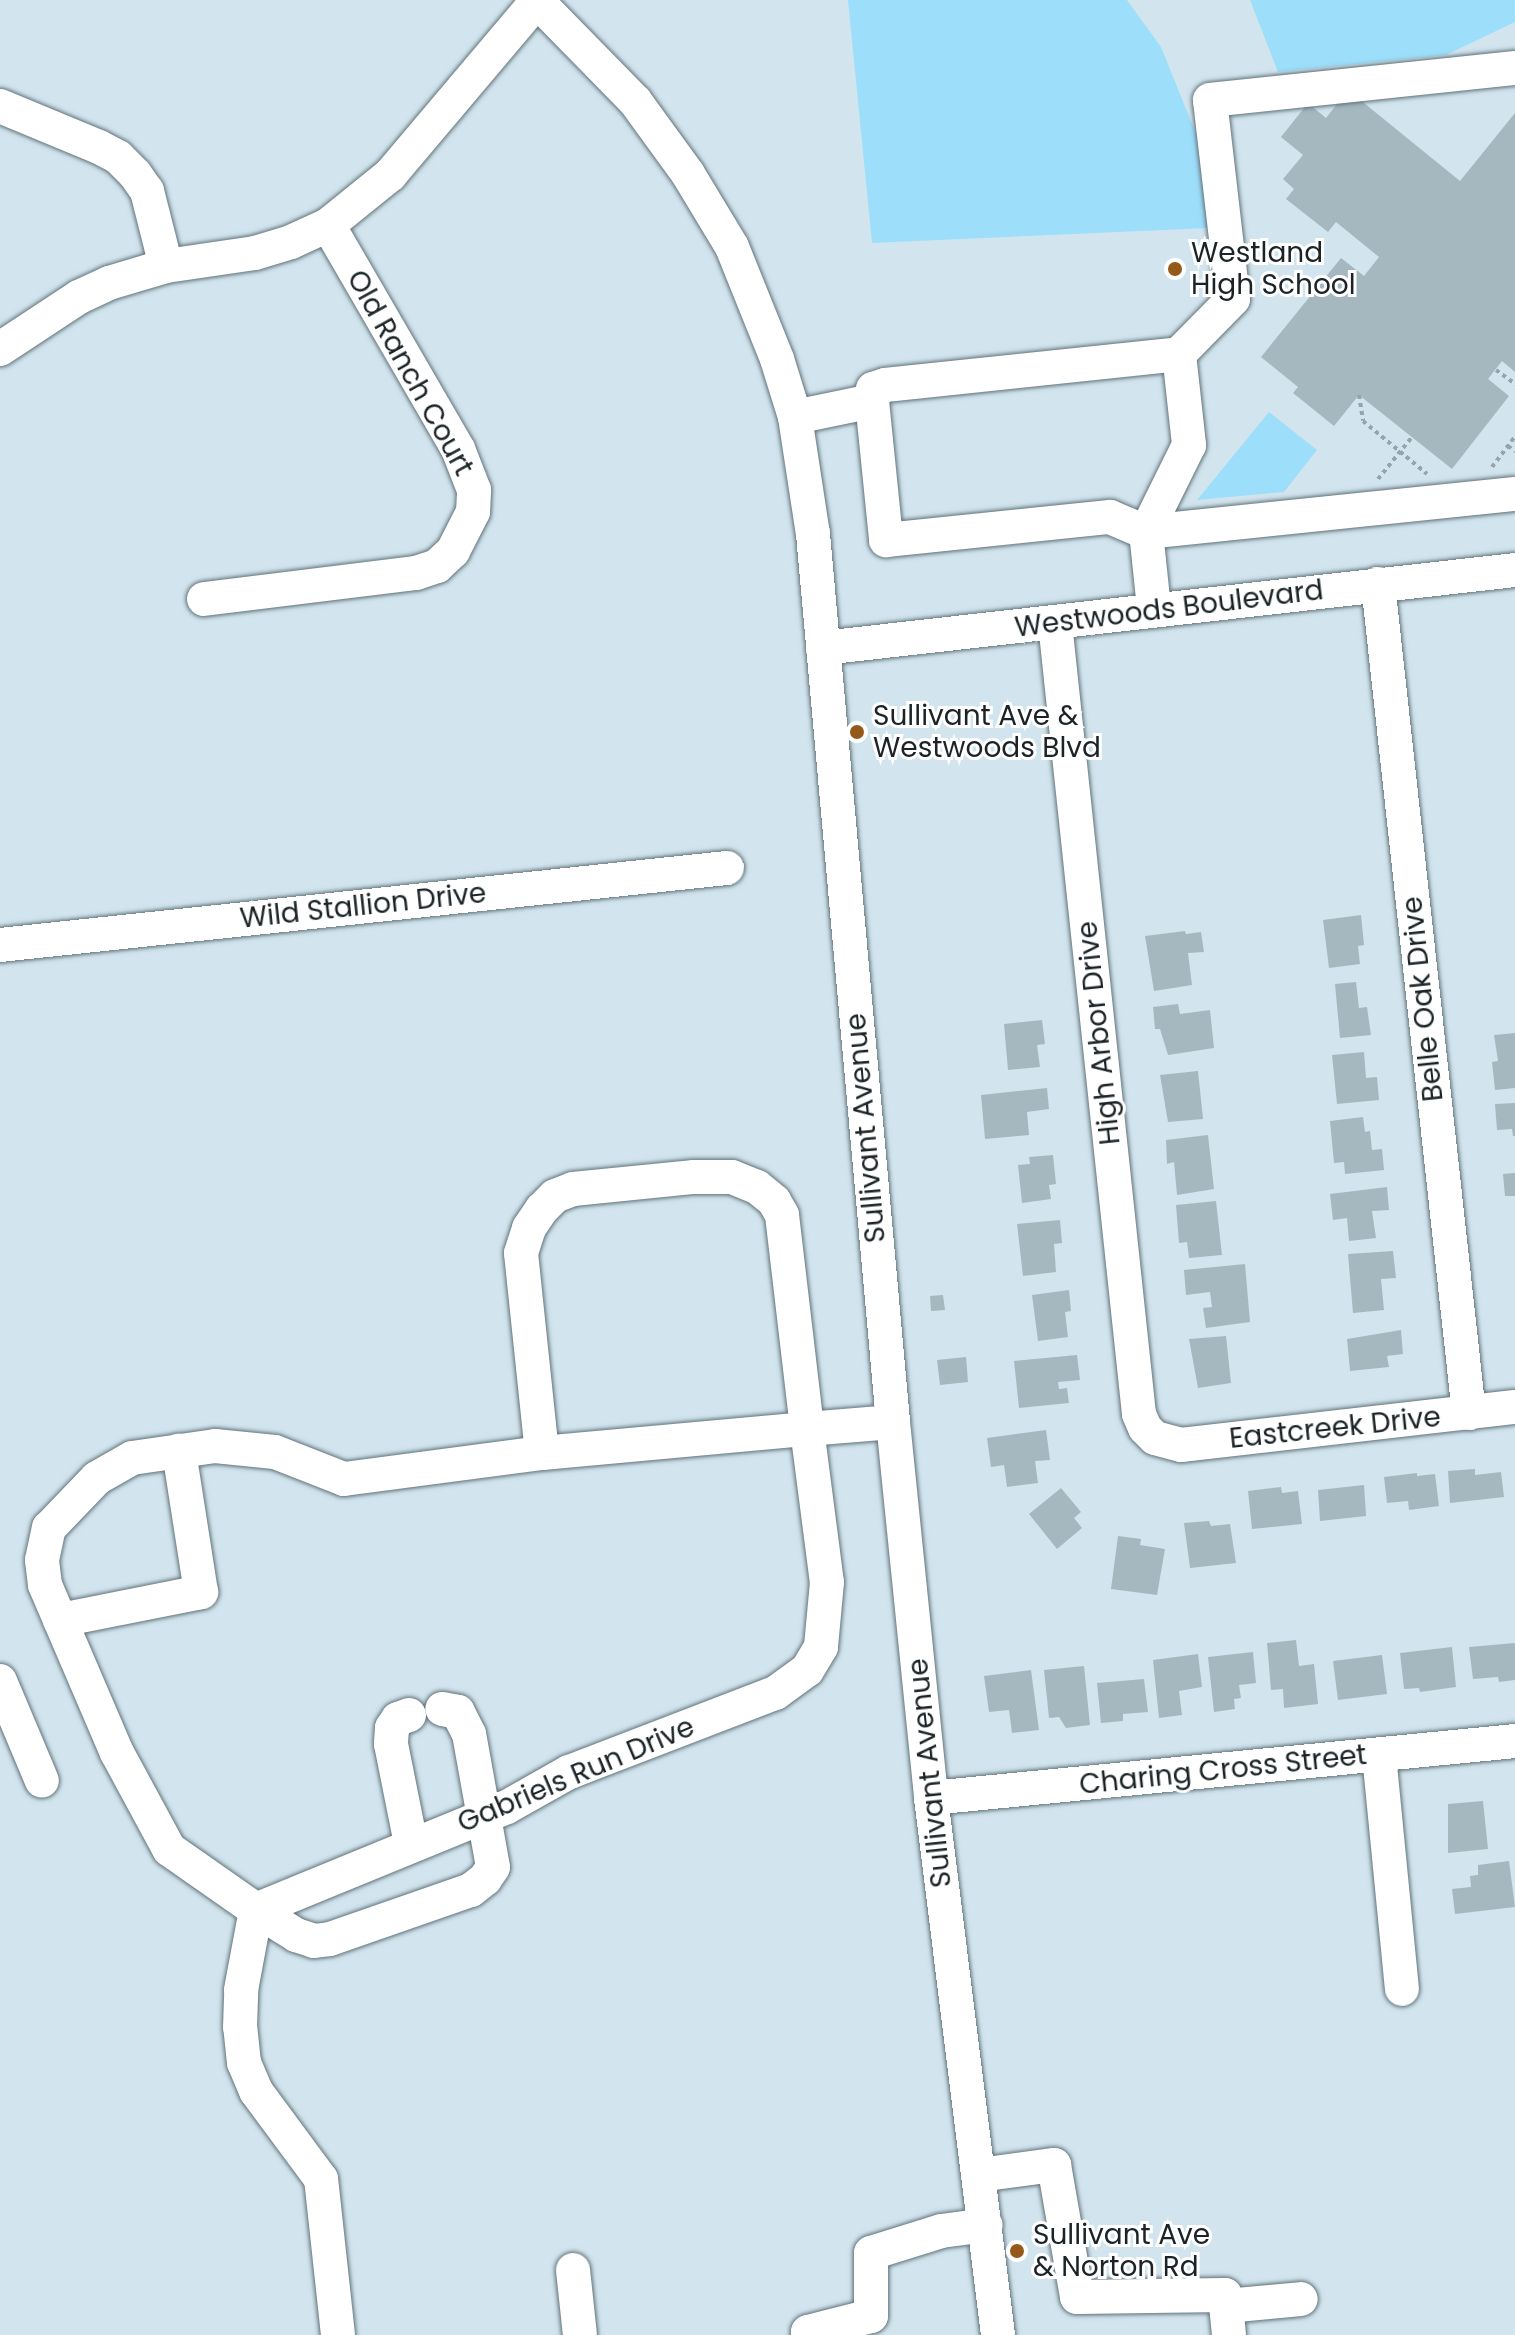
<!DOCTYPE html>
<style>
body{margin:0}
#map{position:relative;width:1515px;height:2335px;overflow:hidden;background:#d2e5ee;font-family:Poppins,sans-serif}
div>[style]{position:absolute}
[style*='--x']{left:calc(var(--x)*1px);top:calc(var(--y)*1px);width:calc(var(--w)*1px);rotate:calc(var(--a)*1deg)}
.green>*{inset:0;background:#9ddefb}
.building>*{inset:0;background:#a5b8c0}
.path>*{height:4px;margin-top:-2px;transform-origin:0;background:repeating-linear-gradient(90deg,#95a4ab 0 4px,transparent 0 8px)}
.roads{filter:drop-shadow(0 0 2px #61727a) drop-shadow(0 0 2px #61727a)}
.minor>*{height:34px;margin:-17px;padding:0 17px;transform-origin:17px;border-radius:17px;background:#fff}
.dots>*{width:22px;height:22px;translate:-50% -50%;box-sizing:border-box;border:4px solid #fff;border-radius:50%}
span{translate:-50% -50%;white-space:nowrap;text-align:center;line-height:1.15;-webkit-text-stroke:6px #fff;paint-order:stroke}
.poi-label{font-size:28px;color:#1b2326}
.left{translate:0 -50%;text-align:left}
.street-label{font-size:28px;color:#1b2326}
</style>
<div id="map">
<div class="green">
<div style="clip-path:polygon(848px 0,1127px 0,1161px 47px,1201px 146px,1209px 228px,872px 243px)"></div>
<div style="clip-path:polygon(1250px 0,1515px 0,1515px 22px,1446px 55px,1278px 72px)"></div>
<div style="clip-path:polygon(1269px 412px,1317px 450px,1284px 492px,1197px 500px)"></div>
</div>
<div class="building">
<div style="clip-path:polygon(1348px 90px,1460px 181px,1515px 113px,1515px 372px,1502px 361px,1488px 379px,1509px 396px,1452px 469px,1359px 395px,1334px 426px,1293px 393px,1298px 387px,1261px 357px,1341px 258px,1364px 276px,1379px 257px,1336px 222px,1328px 232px,1286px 199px,1294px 189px,1283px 179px,1303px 155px,1281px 137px,1308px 103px,1326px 118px)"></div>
<div style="clip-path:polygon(1361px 915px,1364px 945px,1358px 946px,1360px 964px,1329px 968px,1323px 920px)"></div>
<div style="clip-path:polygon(1185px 931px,1186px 934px,1201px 932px,1204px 952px,1188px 953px,1192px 985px,1154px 991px,1145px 936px)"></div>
<div style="clip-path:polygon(1356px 982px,1359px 1008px,1367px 1007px,1371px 1035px,1340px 1038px,1335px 984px)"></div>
<div style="clip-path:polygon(1178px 1004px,1180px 1014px,1210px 1010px,1214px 1048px,1168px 1055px,1160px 1029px,1155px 1029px,1153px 1007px)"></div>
<div style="clip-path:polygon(1042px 1020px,1045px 1044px,1037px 1045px,1040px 1067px,1008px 1070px,1004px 1024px)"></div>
<div style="clip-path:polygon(1515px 1033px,1515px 1088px,1495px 1090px,1492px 1062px,1498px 1061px,1494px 1035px)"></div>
<div style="clip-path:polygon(1364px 1052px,1366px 1078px,1377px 1077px,1379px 1100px,1337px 1104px,1332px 1055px)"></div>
<div style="clip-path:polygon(1198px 1071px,1203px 1119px,1168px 1122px,1160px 1075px)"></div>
<div style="clip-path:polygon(1047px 1088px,1049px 1109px,1027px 1112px,1029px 1135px,985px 1139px,981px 1095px)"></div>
<div style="clip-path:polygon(1515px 1103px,1515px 1136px,1513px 1136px,1512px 1129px,1497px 1130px,1495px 1104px)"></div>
<div style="clip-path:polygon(1363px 1117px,1365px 1132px,1370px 1131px,1372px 1150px,1382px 1149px,1384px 1170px,1345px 1174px,1344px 1162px,1334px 1163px,1330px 1121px)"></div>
<div style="clip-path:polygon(1208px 1135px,1214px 1189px,1177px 1195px,1174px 1162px,1167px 1164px,1166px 1140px)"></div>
<div style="clip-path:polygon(1053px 1155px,1056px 1184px,1049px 1185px,1051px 1199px,1022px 1203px,1018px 1165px,1030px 1164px,1029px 1157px)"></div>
<div style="clip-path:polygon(1515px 1173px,1515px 1196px,1505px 1196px,1503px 1174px)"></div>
<div style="clip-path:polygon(1387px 1187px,1389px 1210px,1372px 1211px,1376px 1238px,1349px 1241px,1347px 1218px,1333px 1220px,1330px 1194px)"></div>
<div style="clip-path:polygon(1216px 1201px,1222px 1255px,1189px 1258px,1187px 1242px,1179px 1243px,1176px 1205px)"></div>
<div style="clip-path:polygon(1060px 1220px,1062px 1243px,1054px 1244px,1056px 1272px,1023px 1276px,1017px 1224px)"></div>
<div style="clip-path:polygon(1393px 1251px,1396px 1278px,1381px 1279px,1384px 1310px,1353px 1313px,1348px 1254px)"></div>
<div style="clip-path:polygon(1245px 1264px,1250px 1322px,1206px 1328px,1203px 1308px,1212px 1307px,1210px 1292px,1186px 1295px,1184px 1270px)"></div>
<div style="clip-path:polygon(1069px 1290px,1071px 1311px,1065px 1312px,1068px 1337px,1038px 1341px,1032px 1295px)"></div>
<div style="clip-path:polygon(943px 1295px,945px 1310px,931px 1311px,930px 1296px)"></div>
<div style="clip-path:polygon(1401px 1330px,1403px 1354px,1387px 1356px,1389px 1367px,1350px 1371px,1347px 1339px)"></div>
<div style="clip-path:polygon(1226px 1336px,1231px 1383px,1198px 1388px,1189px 1339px)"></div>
<div style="clip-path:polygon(1077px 1355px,1080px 1380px,1058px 1382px,1059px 1389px,1067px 1388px,1069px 1403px,1019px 1408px,1014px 1361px)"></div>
<div style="clip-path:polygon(966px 1357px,968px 1382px,940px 1385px,937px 1360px)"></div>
<div style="clip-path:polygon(1046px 1430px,1050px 1460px,1035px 1461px,1038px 1483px,1007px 1487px,1004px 1465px,991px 1467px,987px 1438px)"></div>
<div style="clip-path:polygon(1475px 1469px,1475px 1475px,1501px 1472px,1504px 1497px,1450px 1503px,1448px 1471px)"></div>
<div style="clip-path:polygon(1417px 1473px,1417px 1476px,1435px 1474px,1439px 1506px,1409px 1510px,1408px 1501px,1387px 1503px,1384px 1477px)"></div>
<div style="clip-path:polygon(1364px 1485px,1366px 1516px,1320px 1521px,1318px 1490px)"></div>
<div style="clip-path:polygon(1281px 1487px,1282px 1493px,1298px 1491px,1302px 1524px,1252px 1529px,1248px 1491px)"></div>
<div style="clip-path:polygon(1061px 1488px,1081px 1512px,1074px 1518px,1082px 1528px,1057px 1549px,1029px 1514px)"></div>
<div style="clip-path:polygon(1209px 1521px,1211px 1526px,1230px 1524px,1236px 1563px,1190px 1568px,1184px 1523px)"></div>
<div style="clip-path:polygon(1118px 1536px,1141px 1539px,1140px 1545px,1165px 1549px,1157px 1595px,1111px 1589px)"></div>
<div style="clip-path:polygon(1296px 1640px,1299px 1666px,1314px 1664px,1318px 1704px,1284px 1708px,1283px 1689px,1271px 1690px,1267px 1643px)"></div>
<div style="clip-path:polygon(1515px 1643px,1515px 1680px,1499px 1682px,1498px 1677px,1473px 1679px,1469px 1647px)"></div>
<div style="clip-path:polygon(1452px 1647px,1456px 1687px,1420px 1692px,1419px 1688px,1404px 1689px,1400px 1653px)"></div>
<div style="clip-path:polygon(1253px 1652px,1256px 1683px,1239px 1685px,1241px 1698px,1234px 1699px,1235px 1709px,1214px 1712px,1208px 1657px)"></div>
<div style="clip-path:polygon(1198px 1654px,1202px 1687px,1179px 1691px,1182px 1715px,1159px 1718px,1153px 1660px)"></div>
<div style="clip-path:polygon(1382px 1655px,1387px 1694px,1338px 1700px,1333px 1661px)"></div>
<div style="clip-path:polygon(1084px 1666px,1090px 1725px,1066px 1728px,1059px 1717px,1049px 1718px,1044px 1670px)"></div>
<div style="clip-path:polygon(1031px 1670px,1039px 1730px,1012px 1733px,1009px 1710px,989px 1712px,984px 1676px)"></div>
<div style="clip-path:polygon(1144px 1679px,1148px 1712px,1123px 1714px,1123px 1721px,1101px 1723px,1097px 1683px)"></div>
<div style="clip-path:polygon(1483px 1801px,1488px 1849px,1448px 1853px,1448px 1804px)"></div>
<div style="clip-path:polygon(1509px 1861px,1515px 1907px,1455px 1914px,1452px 1889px,1471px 1887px,1470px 1876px,1478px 1875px,1478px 1865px)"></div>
</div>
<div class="path">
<div style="--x:1496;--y:370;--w:24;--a:36"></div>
<div style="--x:1359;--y:395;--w:26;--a:81"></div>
<div style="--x:1363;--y:421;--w:83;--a:39.6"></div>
<div style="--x:1508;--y:446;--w:9;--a:36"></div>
<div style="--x:1492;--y:467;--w:38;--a:-53"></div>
<div style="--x:1378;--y:479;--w:54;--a:-51"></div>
</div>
<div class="roads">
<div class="minor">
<div style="--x:536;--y:0;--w:141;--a:45.6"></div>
<div style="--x:635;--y:101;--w:90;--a:54"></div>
<div style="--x:688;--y:174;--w:85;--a:58.9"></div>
<div style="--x:732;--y:247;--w:121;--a:68.1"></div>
<div style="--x:777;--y:359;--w:61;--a:72.8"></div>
<div style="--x:795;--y:417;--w:118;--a:81.3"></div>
<div style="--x:813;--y:534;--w:892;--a:84.85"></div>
<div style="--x:893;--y:1422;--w:378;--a:84.2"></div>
<div style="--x:931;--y:1798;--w:541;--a:82.89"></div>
<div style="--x:0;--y:106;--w:107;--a:22.5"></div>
<div style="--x:99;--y:147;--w:21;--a:28"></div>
<div style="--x:118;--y:157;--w:24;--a:45"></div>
<div style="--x:135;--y:174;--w:21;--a:55"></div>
<div style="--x:147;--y:191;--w:77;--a:75.8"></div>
<div style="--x:0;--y:349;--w:95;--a:-33.4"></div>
<div style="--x:79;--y:297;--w:33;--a:-25"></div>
<div style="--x:109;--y:283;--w:59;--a:-16.6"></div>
<div style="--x:166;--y:266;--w:90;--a:-8.3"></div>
<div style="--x:255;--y:253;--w:38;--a:-17"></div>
<div style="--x:291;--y:242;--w:41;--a:-24.7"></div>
<div style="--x:328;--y:225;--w:80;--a:-38.9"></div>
<div style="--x:390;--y:175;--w:229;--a:-49.8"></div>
<div style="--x:1179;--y:354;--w:77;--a:-45.5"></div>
<div style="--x:1233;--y:299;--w:200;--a:-96.6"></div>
<div style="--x:1210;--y:100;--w:307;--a:-6"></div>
<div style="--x:872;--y:401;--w:12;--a:-85"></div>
<div style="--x:873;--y:389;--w:13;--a:-18"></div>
<div style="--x:885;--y:385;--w:296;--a:-6"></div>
<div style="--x:1179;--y:354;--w:92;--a:83.7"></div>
<div style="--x:1189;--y:445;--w:97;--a:116.3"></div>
<div style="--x:1146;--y:532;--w:76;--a:84"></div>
<div style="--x:795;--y:417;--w:79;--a:-11.7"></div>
<div style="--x:872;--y:401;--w:140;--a:84.2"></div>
<div style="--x:886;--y:540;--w:225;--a:-5.9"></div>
<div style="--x:1110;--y:517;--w:39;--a:23"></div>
<div style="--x:1146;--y:532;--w:371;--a:-5.9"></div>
<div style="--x:1378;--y:584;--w:834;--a:83.74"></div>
<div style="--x:204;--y:599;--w:214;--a:-7"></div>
<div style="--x:416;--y:573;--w:22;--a:-18"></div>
<div style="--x:437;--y:566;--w:22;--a:-43"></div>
<div style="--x:453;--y:551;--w:44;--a:-62.9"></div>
<div style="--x:473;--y:512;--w:22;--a:-87"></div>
<div style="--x:474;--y:490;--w:44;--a:-111.3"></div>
<div style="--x:458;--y:449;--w:259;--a:-120.1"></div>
<div style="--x:1055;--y:623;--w:795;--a:83.94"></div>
<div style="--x:1139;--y:1414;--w:15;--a:67"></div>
<div style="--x:1145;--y:1428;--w:14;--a:45"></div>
<div style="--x:1155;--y:1438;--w:27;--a:15"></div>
<div style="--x:1181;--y:1445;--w:336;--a:-6.5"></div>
<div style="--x:823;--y:648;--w:696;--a:-6.43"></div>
<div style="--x:0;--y:945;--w:731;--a:-6.05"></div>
<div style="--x:542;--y:1453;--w:201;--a:-96"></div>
<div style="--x:521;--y:1253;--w:26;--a:-72"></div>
<div style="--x:529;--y:1228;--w:23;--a:-56"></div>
<div style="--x:542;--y:1209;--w:18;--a:-45"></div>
<div style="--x:555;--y:1196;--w:19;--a:-21"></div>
<div style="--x:573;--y:1189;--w:122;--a:-5.7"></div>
<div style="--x:694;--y:1177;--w:38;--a:0"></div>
<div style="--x:732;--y:1177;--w:27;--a:22"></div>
<div style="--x:757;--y:1187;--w:22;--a:39"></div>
<div style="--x:774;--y:1201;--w:16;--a:60"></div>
<div style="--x:782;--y:1215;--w:215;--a:83.3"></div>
<div style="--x:807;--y:1429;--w:154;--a:82.6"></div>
<div style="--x:827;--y:1582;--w:65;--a:95.3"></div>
<div style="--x:821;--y:1647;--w:27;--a:121"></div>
<div style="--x:807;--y:1670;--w:39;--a:144"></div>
<div style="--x:775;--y:1693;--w:221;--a:159"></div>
<div style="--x:569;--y:1772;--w:71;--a:150.6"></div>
<div style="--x:507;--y:1807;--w:271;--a:157.7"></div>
<div style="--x:256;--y:1910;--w:106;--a:-145"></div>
<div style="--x:169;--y:1849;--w:109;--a:-118.4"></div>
<div style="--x:117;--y:1753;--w:183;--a:-113.2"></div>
<div style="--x:45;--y:1585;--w:25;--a:-97"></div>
<div style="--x:42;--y:1560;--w:33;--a:-78"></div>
<div style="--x:49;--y:1528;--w:69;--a:-46.2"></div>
<div style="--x:97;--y:1478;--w:40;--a:-29.7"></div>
<div style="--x:132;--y:1458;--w:84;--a:-8.2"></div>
<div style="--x:215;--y:1446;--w:60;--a:5.7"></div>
<div style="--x:275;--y:1452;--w:74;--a:21.4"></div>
<div style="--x:344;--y:1479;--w:200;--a:-7.5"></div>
<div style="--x:542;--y:1453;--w:266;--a:-5.2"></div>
<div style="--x:807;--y:1429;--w:86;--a:-4.7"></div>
<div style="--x:60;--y:1620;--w:144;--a:-11.2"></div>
<div style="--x:201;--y:1592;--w:143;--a:-98.9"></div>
<div style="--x:0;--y:1681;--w:108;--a:67.2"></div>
<div style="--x:409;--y:1715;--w:12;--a:160"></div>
<div style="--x:398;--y:1719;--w:11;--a:124"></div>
<div style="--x:392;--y:1728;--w:16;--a:94"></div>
<div style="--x:391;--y:1744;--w:102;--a:78.7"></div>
<div style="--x:1379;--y:1755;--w:235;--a:84.4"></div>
<div style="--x:931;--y:1798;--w:587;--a:-5.57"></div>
<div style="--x:979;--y:2175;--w:76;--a:-7.6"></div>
<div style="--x:1054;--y:2165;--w:134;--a:80.1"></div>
<div style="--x:1077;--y:2297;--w:148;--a:-0.8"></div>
<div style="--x:1225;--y:2295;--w:40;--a:84.3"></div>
<div style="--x:573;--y:2270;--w:65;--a:83.9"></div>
<div style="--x:1226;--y:2306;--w:75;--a:-5.3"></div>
<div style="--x:338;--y:2335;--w:157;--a:-96.2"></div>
<div style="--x:321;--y:2179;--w:109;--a:-126.5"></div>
<div style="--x:256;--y:2091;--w:30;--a:-113"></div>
<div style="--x:244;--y:2063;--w:36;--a:-96"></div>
<div style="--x:240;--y:2027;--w:37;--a:-88"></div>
<div style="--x:241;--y:1990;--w:81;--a:-79.4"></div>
<div style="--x:256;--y:1910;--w:47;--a:32"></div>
<div style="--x:296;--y:1935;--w:19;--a:18"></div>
<div style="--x:314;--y:1941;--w:16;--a:-7"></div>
<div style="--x:330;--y:1939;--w:149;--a:-19.2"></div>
<div style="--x:471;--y:1890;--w:18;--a:-38"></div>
<div style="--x:485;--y:1879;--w:14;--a:-56"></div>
<div style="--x:493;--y:1867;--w:135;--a:-100.2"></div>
<div style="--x:469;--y:1734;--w:25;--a:-117"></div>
<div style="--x:458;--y:1712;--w:16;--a:-169"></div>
<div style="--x:808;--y:2335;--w:3;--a:-90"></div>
<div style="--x:808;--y:2332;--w:65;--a:-14.3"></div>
<div style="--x:871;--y:2316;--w:63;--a:-90"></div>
<div style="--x:871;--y:2253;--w:73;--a:-17.4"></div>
<div style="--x:941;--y:2231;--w:45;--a:-7.6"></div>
</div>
</div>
<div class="dots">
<div style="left:1175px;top:269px;background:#955919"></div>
<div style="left:857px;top:732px;background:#955919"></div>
<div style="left:1017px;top:2251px;background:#955919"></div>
</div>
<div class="poi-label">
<span class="left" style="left:1191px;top:269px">Westland<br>High School</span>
<span class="left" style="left:873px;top:732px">Sullivant Ave &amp;<br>Westwoods Blvd</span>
<span class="left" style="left:1033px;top:2251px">Sullivant Ave<br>&amp; Norton Rd</span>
</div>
<div class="street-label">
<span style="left:410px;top:373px;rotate:61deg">Old Ranch Court</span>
<span style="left:1169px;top:609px;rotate:-7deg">Westwoods Boulevard</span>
<span style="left:363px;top:906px;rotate:-6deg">Wild Stallion Drive</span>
<span style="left:1423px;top:999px;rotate:-96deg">Belle Oak Drive</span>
<span style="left:1099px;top:1033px;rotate:-96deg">High Arbor Drive</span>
<span style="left:866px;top:1128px;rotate:-95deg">Sullivant Avenue</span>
<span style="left:1335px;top:1428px;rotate:-6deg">Eastcreek Drive</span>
<span style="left:1223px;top:1770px;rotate:-6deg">Charing Cross Street</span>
<span style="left:930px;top:1773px;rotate:-96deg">Sullivant Avenue</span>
<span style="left:576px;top:1775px;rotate:-23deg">Gabriels Run Drive</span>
</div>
</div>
